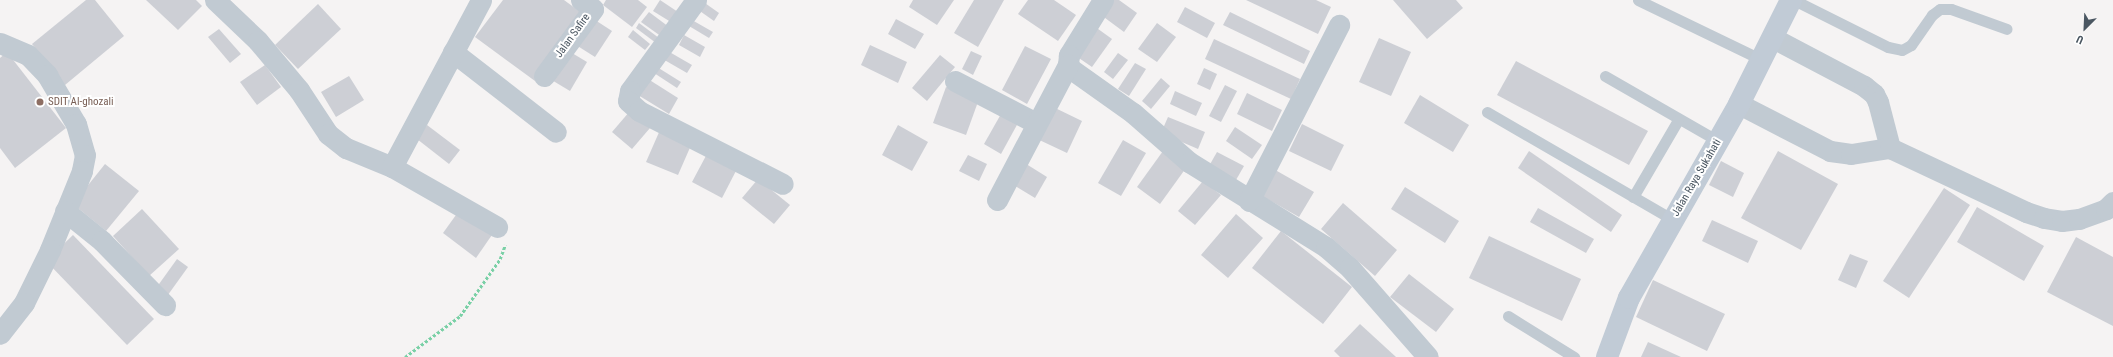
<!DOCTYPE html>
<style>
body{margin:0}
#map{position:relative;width:2113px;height:357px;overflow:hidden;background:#f5f3f3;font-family:"Roboto Condensed",sans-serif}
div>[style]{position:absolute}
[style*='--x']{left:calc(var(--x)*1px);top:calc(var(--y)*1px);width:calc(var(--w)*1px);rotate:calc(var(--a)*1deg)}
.building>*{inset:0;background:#cdcfd5}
.path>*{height:2.5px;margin-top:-1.25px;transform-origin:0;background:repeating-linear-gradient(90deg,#7ad0a6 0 3px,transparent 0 5px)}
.service>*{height:11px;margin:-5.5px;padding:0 5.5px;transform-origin:5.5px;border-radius:5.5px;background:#c1cad2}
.minor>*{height:21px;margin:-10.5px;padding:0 10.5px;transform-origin:10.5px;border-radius:10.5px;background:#c1cad2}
.secondary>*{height:22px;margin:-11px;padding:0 11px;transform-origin:11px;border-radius:11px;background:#c1cbd6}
.dots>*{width:11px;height:11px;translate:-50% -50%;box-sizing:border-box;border:2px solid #fff;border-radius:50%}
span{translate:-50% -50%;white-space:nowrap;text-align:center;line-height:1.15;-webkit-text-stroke:4px #fff;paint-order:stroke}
.street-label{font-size:11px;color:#4a5661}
.education-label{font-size:11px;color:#785e54}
.left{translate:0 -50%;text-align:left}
.north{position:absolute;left:2065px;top:8px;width:40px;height:40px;-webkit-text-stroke:3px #fff;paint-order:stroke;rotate:204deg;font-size:11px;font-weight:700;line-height:16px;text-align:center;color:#4a5661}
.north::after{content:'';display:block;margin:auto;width:14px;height:18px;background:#4a5661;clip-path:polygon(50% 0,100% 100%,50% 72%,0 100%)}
</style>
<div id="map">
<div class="building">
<div style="clip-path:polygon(86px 0,95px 0,124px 36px,65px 85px,32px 44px)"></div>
<div style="clip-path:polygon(146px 0,196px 0,202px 6px,178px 30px)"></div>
<div style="clip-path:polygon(503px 0,564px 0,583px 14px,535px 81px,475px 37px)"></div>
<div style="clip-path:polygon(606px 0,638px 0,647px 7px,632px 27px,603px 5px)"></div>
<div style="clip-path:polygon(660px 0,681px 14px,674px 24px,653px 11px)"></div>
<div style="clip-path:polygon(913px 0,954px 0,937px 25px,909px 7px)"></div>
<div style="clip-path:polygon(974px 0,1004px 0,978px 47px,954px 33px)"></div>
<div style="clip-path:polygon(1028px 0,1054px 0,1076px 15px,1058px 41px,1018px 14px)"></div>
<div style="clip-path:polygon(1106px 0,1119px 0,1137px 13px,1124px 32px,1097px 12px)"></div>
<div style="clip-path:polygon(1246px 0,1316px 0,1331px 7px,1318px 34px)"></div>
<div style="clip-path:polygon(1393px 0,1456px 0,1463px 8px,1427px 39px)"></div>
<div style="clip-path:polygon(702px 1px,719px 13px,714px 21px,697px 9px)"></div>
<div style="clip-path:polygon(318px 4px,341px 29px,298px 69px,275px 45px)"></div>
<div style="clip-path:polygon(1185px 7px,1215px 23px,1207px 38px,1177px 22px)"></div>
<div style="clip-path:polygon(649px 12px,669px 27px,662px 37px,641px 22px)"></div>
<div style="clip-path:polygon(1230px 12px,1310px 51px,1304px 64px,1223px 25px)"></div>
<div style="clip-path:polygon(592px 18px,612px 31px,595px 57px,576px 45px)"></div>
<div style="clip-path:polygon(896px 19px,924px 34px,915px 49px,888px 34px)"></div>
<div style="clip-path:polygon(692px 20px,713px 32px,709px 38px,689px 26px)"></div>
<div style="clip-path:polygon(639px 23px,659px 38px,656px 43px,636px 28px)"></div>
<div style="clip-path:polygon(1157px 23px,1176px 37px,1157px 62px,1138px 49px)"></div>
<div style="clip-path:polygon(1094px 26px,1112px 39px,1092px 67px,1073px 54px)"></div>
<div style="clip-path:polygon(219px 29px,241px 54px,230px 63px,208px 37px)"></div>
<div style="clip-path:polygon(633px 30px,650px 44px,645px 50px,628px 37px)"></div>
<div style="clip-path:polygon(684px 35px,705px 47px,700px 57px,679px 45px)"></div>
<div style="clip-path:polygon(1379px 38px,1411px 52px,1391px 96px,1359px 82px)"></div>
<div style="clip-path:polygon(1214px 39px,1300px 79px,1291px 99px,1205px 59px)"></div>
<div style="clip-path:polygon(870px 45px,907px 62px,898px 83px,861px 65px)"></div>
<div style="clip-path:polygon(1025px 46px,1051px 59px,1027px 104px,1002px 90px)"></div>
<div style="clip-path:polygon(567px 50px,587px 62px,570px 91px,550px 79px)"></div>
<div style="clip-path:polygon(666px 50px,692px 65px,687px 73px,661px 58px)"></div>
<div style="clip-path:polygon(971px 51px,982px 56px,973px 75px,962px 69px)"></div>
<div style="clip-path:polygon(7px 52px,66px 128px,15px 168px,0 148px,0 58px)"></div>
<div style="clip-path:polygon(1118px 53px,1128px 60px,1113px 79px,1104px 72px)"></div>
<div style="clip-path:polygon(940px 55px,955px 67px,927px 101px,912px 88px)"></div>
<div style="clip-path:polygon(1516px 61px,1648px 131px,1629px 165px,1497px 95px)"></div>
<div style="clip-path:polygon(1135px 63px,1146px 69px,1129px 96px,1118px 89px)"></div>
<div style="clip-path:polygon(265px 65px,281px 87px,257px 105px,240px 82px)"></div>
<div style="clip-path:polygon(657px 67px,681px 82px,677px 88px,654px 73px)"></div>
<div style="clip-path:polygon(1204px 68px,1217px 74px,1210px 90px,1197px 84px)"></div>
<div style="clip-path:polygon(349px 76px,364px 100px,336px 117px,321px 92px)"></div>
<div style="clip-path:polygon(1161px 78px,1170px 86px,1151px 109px,1142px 101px)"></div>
<div style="clip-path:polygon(648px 79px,678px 98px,669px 114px,638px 95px)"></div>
<div style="clip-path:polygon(1225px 85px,1237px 91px,1221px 122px,1209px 116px)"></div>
<div style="clip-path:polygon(946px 87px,979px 99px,966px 135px,933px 123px)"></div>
<div style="clip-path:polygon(1175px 91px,1202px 103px,1196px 116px,1170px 104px)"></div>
<div style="clip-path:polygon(1247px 93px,1282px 110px,1272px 131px,1237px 114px)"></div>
<div style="clip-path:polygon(1420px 95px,1469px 125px,1453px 152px,1404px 123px)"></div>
<div style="clip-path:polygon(1049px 105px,1082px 121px,1067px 153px,1033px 137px)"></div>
<div style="clip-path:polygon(630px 111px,650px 128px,632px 149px,612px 132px)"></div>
<div style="clip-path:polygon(1001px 114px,1018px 123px,1001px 154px,984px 144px)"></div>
<div style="clip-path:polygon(1168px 117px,1205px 132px,1198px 149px,1161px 133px)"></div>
<div style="clip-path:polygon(1302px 124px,1344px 145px,1331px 171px,1289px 151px)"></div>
<div style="clip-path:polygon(427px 125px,460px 150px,449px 164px,417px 139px)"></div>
<div style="clip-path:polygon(898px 125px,928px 142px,912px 171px,882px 155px)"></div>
<div style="clip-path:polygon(1235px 127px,1262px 145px,1252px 159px,1226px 141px)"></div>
<div style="clip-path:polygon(660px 130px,692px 143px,678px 175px,646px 162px)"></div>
<div style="clip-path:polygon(1123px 140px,1146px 153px,1121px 196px,1098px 183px)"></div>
<div style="clip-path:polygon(1163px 151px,1186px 168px,1160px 204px,1137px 187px)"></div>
<div style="clip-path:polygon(1529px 151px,1622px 215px,1611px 232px,1518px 168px)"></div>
<div style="clip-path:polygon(1778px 151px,1838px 184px,1801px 250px,1741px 218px)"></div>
<div style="clip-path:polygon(708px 152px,738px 167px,722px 198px,692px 182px)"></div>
<div style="clip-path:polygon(1217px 152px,1244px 166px,1236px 180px,1209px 166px)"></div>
<div style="clip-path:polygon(968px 155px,987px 164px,979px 181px,959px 171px)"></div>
<div style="clip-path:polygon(1721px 161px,1744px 173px,1733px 197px,1709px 185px)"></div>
<div style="clip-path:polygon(1023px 162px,1047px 177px,1035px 198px,1010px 183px)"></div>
<div style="clip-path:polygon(105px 164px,139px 191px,106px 231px,73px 204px)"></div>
<div style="clip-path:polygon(1270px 167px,1314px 192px,1299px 217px,1255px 192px)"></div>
<div style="clip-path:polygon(758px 179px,790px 205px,774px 224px,742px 198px)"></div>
<div style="clip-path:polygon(1203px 181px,1221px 195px,1195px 225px,1178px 211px)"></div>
<div style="clip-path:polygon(1405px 187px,1459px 221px,1445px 243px,1391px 209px)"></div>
<div style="clip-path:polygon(1944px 188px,1970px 205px,1909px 298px,1883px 281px)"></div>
<div style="clip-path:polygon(1343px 203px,1397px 250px,1375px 276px,1321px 229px)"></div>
<div style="clip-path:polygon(1977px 207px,2044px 246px,2024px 281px,1957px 242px)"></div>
<div style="clip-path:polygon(461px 208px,494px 232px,476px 258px,443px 233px)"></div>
<div style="clip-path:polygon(1538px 208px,1594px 239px,1586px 253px,1530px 222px)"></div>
<div style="clip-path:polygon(142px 209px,179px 249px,149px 276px,113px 236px)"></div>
<div style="clip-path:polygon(1236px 214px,1263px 238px,1228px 278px,1201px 255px)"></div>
<div style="clip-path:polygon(1712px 220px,1758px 241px,1748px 263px,1702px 241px)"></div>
<div style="clip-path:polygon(1281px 231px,1352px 287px,1323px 324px,1252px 268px)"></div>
<div style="clip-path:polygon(73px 235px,154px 319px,127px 345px,46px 261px)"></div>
<div style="clip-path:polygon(1489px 236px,1581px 279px,1562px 321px,1469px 278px)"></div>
<div style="clip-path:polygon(2076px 237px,2113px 257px,2113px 326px,2047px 292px)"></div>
<div style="clip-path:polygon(1850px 254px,1868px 261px,1856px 288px,1838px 280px)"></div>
<div style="clip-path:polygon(177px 259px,188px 267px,165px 299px,154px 291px)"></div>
<div style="clip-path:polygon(1409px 274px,1454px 309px,1436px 332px,1390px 297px)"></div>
<div style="clip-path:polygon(1653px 280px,1725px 314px,1707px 351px,1636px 317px)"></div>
<div style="clip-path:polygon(1360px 324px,1396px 357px,1340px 357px,1334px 351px)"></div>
<div style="clip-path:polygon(1648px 342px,1681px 357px,1641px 357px)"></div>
</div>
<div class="path">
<div style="--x:405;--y:357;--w:69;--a:-36.7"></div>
<div style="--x:460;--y:316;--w:70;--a:-54.9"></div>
<div style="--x:500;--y:259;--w:15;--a:-70"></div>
</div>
<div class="service">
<div style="--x:1638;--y:0;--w:138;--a:25.8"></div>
<div style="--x:1794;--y:0;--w:105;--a:26.6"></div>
<div style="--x:1888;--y:47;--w:14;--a:12"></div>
<div style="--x:1902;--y:50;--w:10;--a:-29"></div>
<div style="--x:1911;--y:45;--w:37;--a:-55"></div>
<div style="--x:1932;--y:15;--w:10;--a:-37"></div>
<div style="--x:1940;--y:9;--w:11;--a:0"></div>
<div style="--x:1951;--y:9;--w:59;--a:19.7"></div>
<div style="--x:1605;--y:76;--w:130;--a:29.9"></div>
<div style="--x:1487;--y:112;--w:215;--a:30.1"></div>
<div style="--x:1633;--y:197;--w:89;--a:-59.7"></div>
<div style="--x:1508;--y:316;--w:78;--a:31.8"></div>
</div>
<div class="minor">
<div style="--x:215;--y:0;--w:59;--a:43.6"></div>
<div style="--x:258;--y:41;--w:64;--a:50.1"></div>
<div style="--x:299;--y:90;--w:53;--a:56.6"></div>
<div style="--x:328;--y:134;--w:23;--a:38"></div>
<div style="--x:346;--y:148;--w:50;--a:22.4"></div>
<div style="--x:392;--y:167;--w:121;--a:29.7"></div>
<div style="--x:696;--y:0;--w:112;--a:126"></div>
<div style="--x:630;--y:91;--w:10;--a:101"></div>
<div style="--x:628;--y:101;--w:15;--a:42"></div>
<div style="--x:639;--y:111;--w:161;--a:26.9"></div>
<div style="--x:1103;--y:0;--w:65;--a:121.7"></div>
<div style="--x:1069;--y:55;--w:10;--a:96"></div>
<div style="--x:1068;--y:65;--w:5;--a:53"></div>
<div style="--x:1071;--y:69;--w:76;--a:35.4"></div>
<div style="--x:1133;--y:113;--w:74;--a:41.2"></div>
<div style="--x:1189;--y:162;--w:161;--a:31.8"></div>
<div style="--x:1326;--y:247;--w:32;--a:41"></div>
<div style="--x:1350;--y:268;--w:118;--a:48.8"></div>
<div style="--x:1773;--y:38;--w:103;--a:27.8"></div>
<div style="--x:1864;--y:86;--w:13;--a:39"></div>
<div style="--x:1874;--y:94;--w:9;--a:63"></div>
<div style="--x:1878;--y:102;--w:48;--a:75.4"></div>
<div style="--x:0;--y:43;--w:30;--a:23"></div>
<div style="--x:28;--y:55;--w:28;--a:46"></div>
<div style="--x:47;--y:75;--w:57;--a:59.4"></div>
<div style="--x:76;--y:124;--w:32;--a:74"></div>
<div style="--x:85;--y:155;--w:16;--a:101"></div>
<div style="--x:82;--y:171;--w:85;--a:112.1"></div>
<div style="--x:50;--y:250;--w:59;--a:116.1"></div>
<div style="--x:24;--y:303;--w:39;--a:128"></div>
<div style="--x:453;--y:52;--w:130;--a:37.8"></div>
<div style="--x:544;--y:76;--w:83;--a:-53.8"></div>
<div style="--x:593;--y:9;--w:15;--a:-143"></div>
<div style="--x:955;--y:81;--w:91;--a:27.4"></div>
<div style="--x:1739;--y:104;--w:102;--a:27.3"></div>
<div style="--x:1830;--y:151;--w:21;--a:8"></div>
<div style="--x:1851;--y:154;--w:39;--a:-9"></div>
<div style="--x:1890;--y:148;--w:150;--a:25.2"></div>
<div style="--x:2026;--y:212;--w:19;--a:18"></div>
<div style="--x:2044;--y:218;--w:18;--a:9"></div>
<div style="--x:2062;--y:221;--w:17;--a:-7"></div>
<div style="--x:2079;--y:219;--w:29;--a:-20"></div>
<div style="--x:2106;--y:209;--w:10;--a:-45"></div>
<div style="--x:392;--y:167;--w:189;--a:-61.9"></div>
<div style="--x:997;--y:200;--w:153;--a:-62.3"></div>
<div style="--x:1249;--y:201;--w:198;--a:-62.9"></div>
<div style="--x:65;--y:211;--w:48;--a:39"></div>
<div style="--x:102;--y:241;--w:90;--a:45.5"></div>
</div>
<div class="secondary">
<div style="--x:1607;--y:357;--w:63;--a:-69.6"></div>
<div style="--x:1629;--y:298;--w:223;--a:-60.4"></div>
<div style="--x:1739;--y:104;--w:116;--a:-63.4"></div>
</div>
<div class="dots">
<div style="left:40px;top:102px;background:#8d6e63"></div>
</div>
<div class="street-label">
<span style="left:573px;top:36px;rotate:-54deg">Jalan Safire</span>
<span style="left:1697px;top:178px;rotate:-60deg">Jalan Raya Sukahati</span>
</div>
<div class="education-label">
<span class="left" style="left:48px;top:102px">SDIT Al-ghozali</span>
</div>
<div class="north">U</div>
</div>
